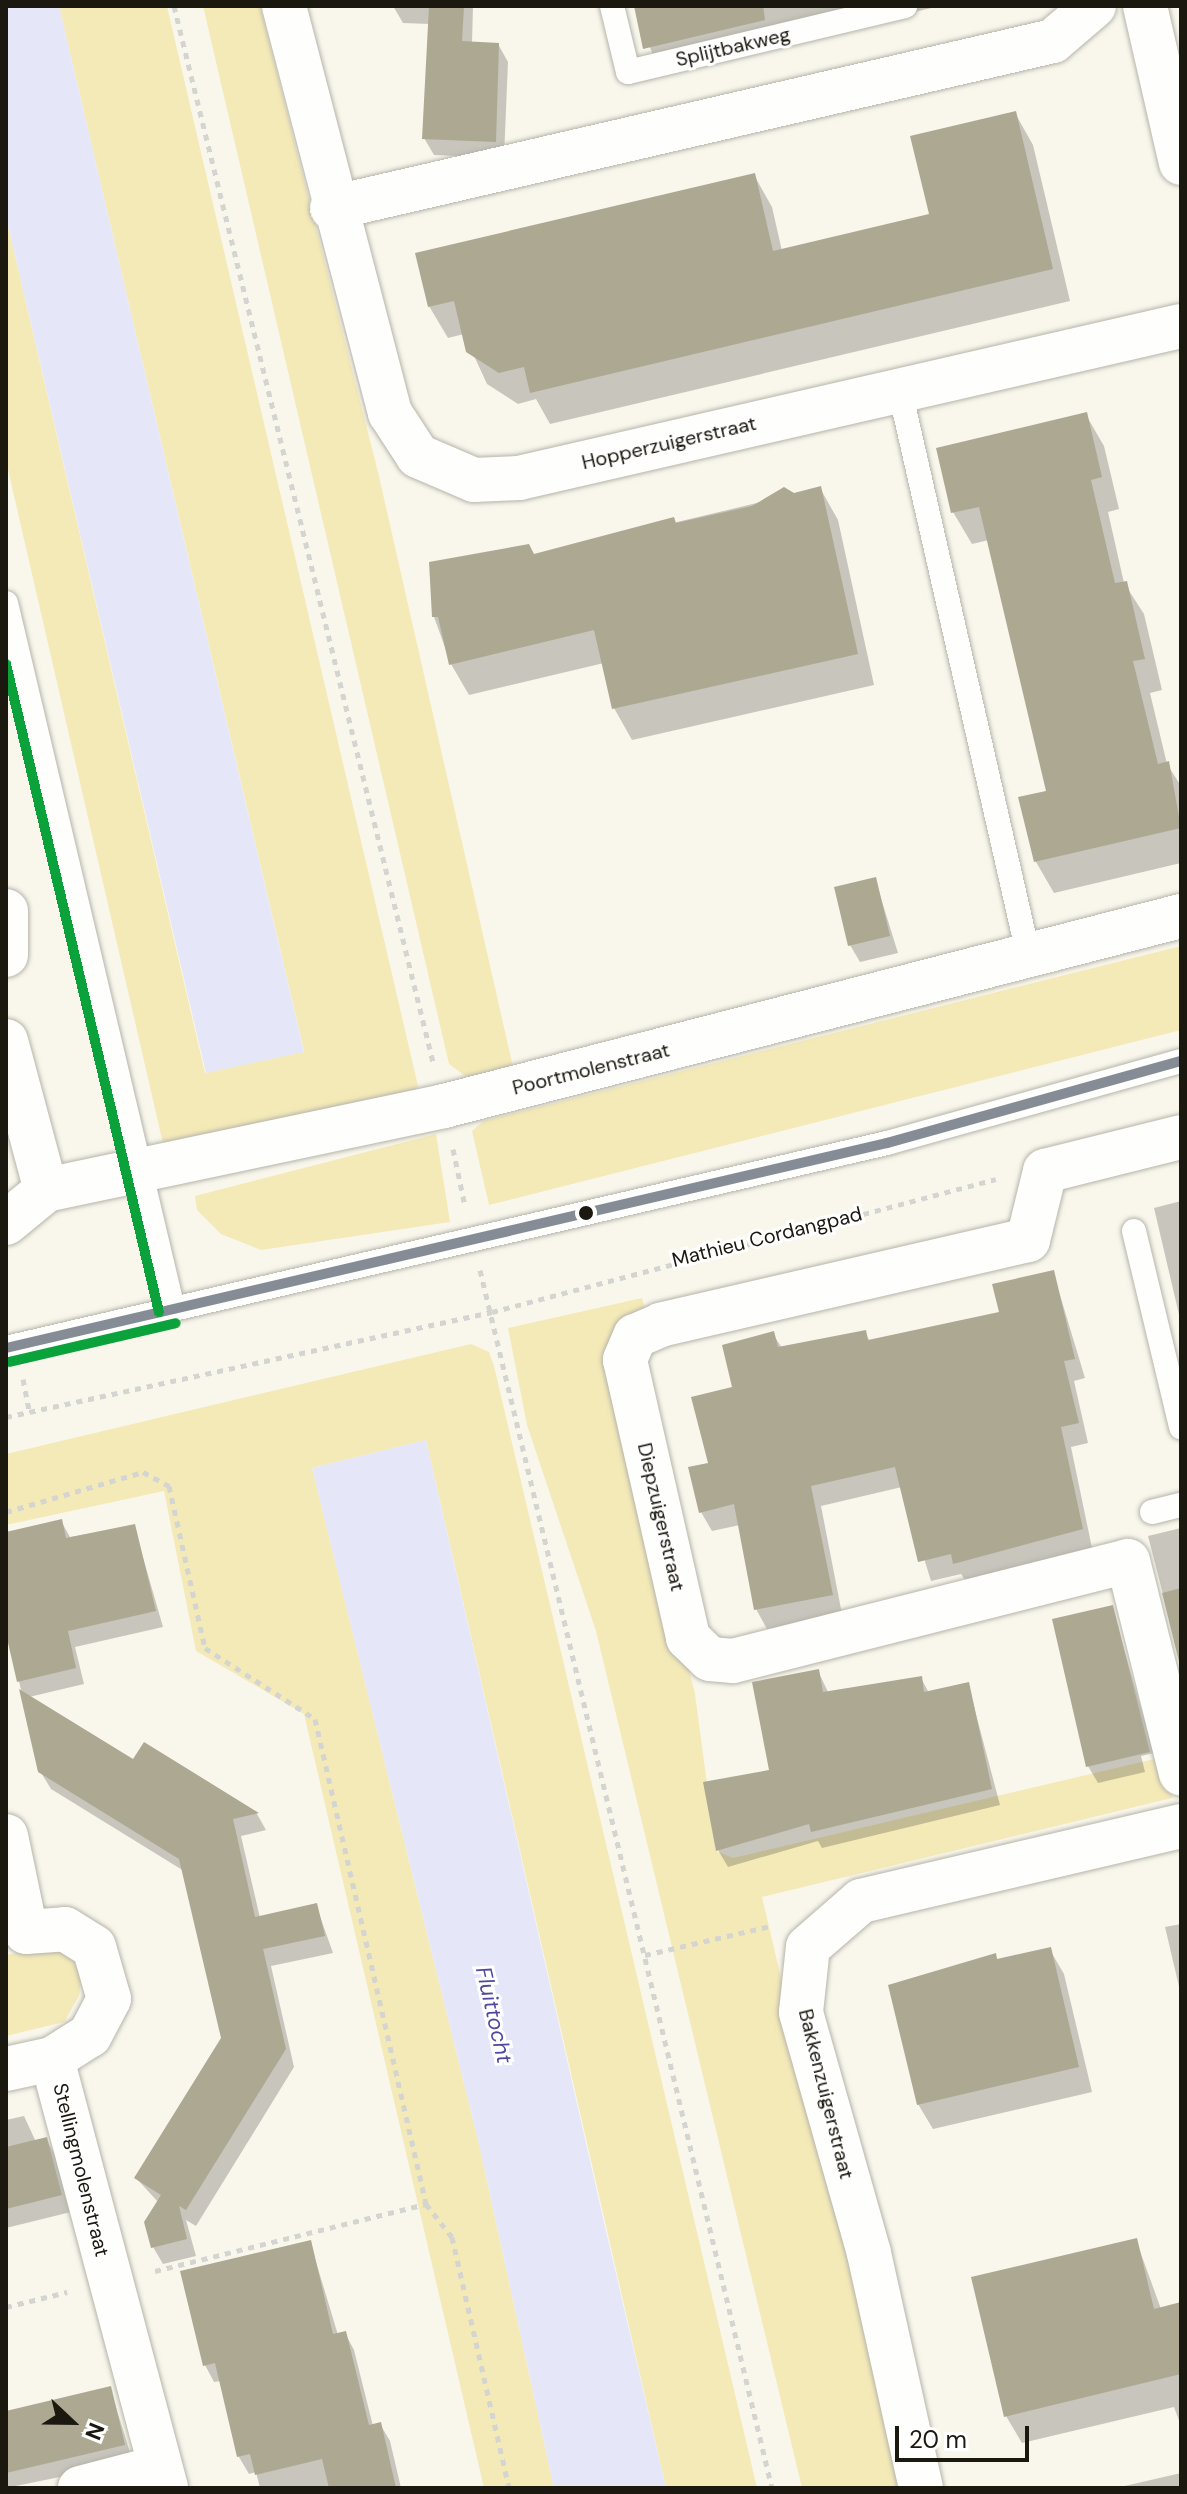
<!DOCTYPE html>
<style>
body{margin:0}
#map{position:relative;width:1187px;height:2494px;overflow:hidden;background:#f9f7ec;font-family:"DM Sans",sans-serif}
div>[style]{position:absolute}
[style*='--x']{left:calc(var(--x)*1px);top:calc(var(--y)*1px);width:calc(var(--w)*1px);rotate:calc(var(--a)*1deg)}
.green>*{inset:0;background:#f4eab8}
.water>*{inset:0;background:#e6e6f9}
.shadow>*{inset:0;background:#0003}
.building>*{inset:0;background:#aca892}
.path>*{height:5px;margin-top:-2.5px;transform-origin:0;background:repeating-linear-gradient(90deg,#d4d4d1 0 6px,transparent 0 12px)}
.roads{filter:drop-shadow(0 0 2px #b6b4ab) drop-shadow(0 0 2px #b6b4ab)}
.lane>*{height:24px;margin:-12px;padding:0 12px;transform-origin:12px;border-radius:12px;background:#fefefc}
.street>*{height:44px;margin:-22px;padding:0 22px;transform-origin:22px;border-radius:22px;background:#fefefc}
.bus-1>*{height:10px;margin:-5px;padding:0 5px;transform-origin:5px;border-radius:5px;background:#858c96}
.bus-2>*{height:10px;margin:-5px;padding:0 5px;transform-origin:5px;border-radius:5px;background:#0ba13b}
.dots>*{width:22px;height:22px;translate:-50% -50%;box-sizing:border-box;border:4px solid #fff;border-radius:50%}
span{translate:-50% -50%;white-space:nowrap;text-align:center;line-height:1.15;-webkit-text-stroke:6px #fff;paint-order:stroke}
.street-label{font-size:20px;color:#1a180f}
.water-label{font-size:22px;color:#51489f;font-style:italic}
.frame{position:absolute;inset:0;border:8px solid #1a180f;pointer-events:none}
.north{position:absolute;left:32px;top:2382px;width:80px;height:80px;-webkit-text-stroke:6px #fff;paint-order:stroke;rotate:112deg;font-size:22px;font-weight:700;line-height:32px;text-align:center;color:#1a180f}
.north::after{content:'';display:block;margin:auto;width:28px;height:36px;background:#1a180f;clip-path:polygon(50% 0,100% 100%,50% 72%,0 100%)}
.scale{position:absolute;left:895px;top:2426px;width:134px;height:36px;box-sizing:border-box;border:4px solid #1a180f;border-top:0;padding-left:10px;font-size:24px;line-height:28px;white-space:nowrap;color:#1a180f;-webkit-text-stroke:6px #fff;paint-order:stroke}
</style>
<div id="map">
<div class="green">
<div style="clip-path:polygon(59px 6px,167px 6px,418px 1086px,412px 1094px,164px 1148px,6px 461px,6px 217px,205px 1073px,304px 1051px)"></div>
<div style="clip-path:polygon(203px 6px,260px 6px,378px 472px,513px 1067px,469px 1079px,449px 1064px)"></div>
<div style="clip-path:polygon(1181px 946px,1181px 1030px,489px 1205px,472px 1131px,483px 1121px)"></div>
<div style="clip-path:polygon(436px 1134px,450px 1222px,261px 1250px,221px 1234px,197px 1210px,195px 1196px)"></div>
<div style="clip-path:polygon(642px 1298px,647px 1317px,614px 1367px,695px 1694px,716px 1851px,733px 1858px,1163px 1757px,1172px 1798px,762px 1897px,901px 2488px,802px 2488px,596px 1631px,527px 1425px,508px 1328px)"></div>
<div style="clip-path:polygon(471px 1344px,489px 1352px,494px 1366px,757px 2488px,666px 2488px,426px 1440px,312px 1468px,478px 2140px,554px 2488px,484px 2488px,304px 1714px,196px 1651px,164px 1491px,6px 1525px,6px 1454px)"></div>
<div style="clip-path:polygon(52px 1946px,68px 1951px,82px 1976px,79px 1996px,64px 2022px,6px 2036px,6px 1955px)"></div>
</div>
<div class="water">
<div style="clip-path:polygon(6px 6px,59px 6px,304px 1052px,206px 1073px,6px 217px)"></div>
<div style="clip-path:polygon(426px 1440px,605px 2227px,666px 2488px,554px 2488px,478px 2140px,312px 1468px)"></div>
</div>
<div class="shadow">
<div style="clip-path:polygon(393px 6px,473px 6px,472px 43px,498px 44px,508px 62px,504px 158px,434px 155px,424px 138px,430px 24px,403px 23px)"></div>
<div style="clip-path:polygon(635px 6px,940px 6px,659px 72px)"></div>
<div style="clip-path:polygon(1015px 113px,1033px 145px,1070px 301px,550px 424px,536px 399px,518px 404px,487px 384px,464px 334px,448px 338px,429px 306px,754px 175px,772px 207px,782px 251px,931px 216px)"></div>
<div style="clip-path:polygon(1086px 415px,1104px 446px,1119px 509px,1108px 512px,1124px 583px,1144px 614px,1162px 690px,1150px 693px,1167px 764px,1181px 786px,1181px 863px,1054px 893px,1036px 862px,1021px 799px,1048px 792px,989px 540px,972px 544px,953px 512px,938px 450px)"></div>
<div style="clip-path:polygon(820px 488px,838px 520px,874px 685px,632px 740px,614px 708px,604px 663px,469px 695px,451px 664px,434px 617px,534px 556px)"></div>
<div style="clip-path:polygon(875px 879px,898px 953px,860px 962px,850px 945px)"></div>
<div style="clip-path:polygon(1181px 1201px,1181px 1323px,1154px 1208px)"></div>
<div style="clip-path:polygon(1053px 1272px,1085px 1378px,1074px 1381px,1088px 1443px,1071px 1447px,1092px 1548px,967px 1583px,961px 1574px,931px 1581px,902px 1487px,821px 1506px,842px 1614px,767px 1629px,756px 1609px,740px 1525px,712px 1531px,701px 1512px,735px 1388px,773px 1334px,782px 1348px,865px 1332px,870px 1342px,1002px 1314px)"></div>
<div style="clip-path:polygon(61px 1521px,70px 1537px,134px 1526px,163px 1627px,75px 1647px,84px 1684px,29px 1697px,134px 1762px,145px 1745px,257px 1814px,266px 1830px,241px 1836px,260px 1918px,316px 1905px,333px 1953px,271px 1966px,294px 2067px,196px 2226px,186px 2220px,196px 2256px,163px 2264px,153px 2247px,159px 2203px,136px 2178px,224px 2038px,184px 1871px,51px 1789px,40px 1771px,6px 1626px,6px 1534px)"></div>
<div style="clip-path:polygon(1181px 1528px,1181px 1664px,1148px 1536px)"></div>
<div style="clip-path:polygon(1112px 1607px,1154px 1753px,1141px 1756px,1145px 1772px,1098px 1783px,1088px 1766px)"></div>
<div style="clip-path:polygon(818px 1671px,829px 1694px,921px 1678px,929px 1693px,968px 1684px,1000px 1805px,822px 1848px,818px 1841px,728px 1867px,718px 1850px,771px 1771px)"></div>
<div style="clip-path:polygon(1181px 1924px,1181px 1995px,1165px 1927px)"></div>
<div style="clip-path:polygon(1050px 1950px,1064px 1974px,1092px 2092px,933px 2129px,918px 2104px,995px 1955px,998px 1961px)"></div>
<div style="clip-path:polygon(24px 2116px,36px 2142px,46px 2139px,56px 2156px,71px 2212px,6px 2228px,6px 2120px)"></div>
<div style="clip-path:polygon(1136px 2240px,1161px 2309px,1181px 2305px,1181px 2426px,1174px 2407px,1022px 2443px,1006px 2416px)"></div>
<div style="clip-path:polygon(310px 2242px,338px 2335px,345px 2333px,354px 2350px,373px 2426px,380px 2424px,390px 2441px,401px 2488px,260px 2488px,256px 2472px,249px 2474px,239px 2457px,221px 2381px,214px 2382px,205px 2365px)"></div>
<div style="clip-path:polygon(110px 2388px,133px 2462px,6px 2488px,6px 2413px)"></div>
<div style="clip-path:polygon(1181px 2473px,1181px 2488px,1116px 2488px)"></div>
</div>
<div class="building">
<div style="clip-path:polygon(429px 6px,464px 6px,462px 41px,499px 43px,496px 142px,422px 139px)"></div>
<div style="clip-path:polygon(634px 6px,763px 6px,765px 20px,643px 49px)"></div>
<div style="clip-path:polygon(1016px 111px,1053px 269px,530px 393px,524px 367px,499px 373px,466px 352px,454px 301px,428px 307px,415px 253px,755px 173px,773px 251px,929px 214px,910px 136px)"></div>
<div style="clip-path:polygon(1087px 412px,1102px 477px,1091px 480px,1115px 583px,1127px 581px,1145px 659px,1133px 661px,1158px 764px,1169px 761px,1181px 828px,1034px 862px,1018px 797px,1046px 791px,979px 507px,951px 513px,936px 448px)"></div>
<div style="clip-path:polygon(821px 486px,858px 654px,612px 709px,594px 630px,449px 665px,438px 617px,432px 617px,429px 562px,529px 544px,534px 554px,674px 517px,676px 523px,752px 506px,784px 487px,794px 493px)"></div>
<div style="clip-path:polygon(876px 877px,890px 936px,848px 946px,834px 887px)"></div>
<div style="clip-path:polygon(1054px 1270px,1075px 1359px,1064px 1361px,1079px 1423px,1061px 1427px,1083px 1529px,953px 1564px,951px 1554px,918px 1562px,895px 1467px,811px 1486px,833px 1595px,754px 1610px,734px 1504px,699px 1513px,688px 1467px,708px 1463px,691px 1397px,732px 1387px,722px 1345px,774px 1331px,778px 1347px,866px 1330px,868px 1340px,999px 1312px,992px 1284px)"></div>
<div style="clip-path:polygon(62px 1519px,66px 1538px,135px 1524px,156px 1611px,68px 1631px,76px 1668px,17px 1682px,6px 1634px,6px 1532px)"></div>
<div style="clip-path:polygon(1181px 1588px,1181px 1670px,1162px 1593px)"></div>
<div style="clip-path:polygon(1113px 1605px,1150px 1752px,1086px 1767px,1052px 1619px)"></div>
<div style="clip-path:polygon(819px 1669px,823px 1692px,922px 1676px,924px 1692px,969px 1682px,992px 1789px,811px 1832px,809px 1824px,716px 1851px,703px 1782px,769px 1770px,752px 1682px)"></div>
<div style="clip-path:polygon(19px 1689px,133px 1759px,144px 1742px,259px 1813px,233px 1819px,255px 1917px,317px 1903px,325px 1936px,263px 1949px,286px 2049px,186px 2210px,179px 2206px,187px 2239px,151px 2248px,144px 2222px,161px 2195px,134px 2178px,221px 2038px,179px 1859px,38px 1772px)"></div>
<div style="clip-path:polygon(1051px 1947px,1079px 2067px,917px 2105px,888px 1985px,996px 1953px,997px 1959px)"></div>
<div style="clip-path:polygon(47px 2137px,62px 2195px,6px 2209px,6px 2147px)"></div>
<div style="clip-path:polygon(1137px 2238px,1154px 2309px,1181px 2302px,1181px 2374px,1004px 2417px,971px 2277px)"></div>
<div style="clip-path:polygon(311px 2240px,333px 2334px,346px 2331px,369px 2425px,381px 2422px,396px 2488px,329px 2488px,322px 2459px,255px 2475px,250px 2454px,237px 2457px,215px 2363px,203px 2366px,180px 2271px)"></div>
<div style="clip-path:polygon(111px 2386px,125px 2445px,6px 2473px,6px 2411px)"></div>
</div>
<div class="path">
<div style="--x:174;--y:6;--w:1087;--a:76.22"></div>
<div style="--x:453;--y:1149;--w:58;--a:78.1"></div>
<div style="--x:480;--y:1270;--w:1253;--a:76.52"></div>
<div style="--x:23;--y:1379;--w:36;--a:79"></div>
<div style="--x:6;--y:1417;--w:497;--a:-12.2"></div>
<div style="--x:492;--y:1312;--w:521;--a:-14.78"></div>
<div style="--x:6;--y:1512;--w:143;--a:-16.3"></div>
<div style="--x:143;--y:1472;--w:30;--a:28"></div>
<div style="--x:169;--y:1486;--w:166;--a:77.5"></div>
<div style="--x:205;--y:1648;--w:131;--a:32.8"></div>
<div style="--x:315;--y:1719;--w:498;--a:77.1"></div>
<div style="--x:426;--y:2204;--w:42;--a:51.8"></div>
<div style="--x:452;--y:2237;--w:257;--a:77.2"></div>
<div style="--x:645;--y:1955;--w:129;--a:-13"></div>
<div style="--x:155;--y:2271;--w:279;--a:-13.9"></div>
<div style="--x:6;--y:2307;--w:63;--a:-13.8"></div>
</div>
<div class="roads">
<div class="lane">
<div style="--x:612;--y:6;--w:68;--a:76.4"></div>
<div style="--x:628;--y:72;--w:285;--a:-13.4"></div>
<div style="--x:900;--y:391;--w:581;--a:77.18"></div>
<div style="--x:6;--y:603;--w:725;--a:76.69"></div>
<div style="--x:1134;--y:1231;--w:202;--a:76.5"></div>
<div style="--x:6;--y:1348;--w:905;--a:-13.1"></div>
<div style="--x:887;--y:1143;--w:305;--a:-15.6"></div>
<div style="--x:1152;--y:1512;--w:30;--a:-14"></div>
</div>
<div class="street">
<div style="--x:284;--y:6;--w:421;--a:75.4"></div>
<div style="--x:390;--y:413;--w:51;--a:56.9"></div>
<div style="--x:418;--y:456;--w:61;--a:23.2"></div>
<div style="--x:474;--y:480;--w:45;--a:-2.5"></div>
<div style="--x:519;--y:478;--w:679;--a:-12.93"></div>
<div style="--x:1145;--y:6;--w:161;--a:77.1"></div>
<div style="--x:332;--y:208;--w:740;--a:-13.04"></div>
<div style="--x:1053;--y:41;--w:54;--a:-40.5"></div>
<div style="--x:6;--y:911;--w:44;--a:90"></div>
<div style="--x:6;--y:1041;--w:154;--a:75"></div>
<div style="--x:1181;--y:1137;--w:140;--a:166"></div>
<div style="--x:1045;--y:1171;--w:71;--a:103.8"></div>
<div style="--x:1028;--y:1240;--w:377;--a:167"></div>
<div style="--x:661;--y:1325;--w:28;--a:157"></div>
<div style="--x:635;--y:1336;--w:26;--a:113"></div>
<div style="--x:625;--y:1360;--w:285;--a:77.2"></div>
<div style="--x:688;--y:1638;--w:30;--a:44"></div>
<div style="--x:710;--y:1659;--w:23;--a:5"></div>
<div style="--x:733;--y:1661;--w:407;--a:-14.2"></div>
<div style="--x:1128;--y:1561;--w:219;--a:76"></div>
<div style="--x:6;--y:1223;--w:52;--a:-39.5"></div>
<div style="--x:46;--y:1190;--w:407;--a:-11.9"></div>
<div style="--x:444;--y:1106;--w:761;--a:-14.46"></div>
<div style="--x:6;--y:1836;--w:98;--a:78.2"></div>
<div style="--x:26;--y:1932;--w:39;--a:-4"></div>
<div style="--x:65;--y:1929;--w:34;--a:32"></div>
<div style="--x:94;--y:1947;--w:54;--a:73.9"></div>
<div style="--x:109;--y:1999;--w:41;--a:117.8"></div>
<div style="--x:90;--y:2035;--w:45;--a:147.7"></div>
<div style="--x:52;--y:2059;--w:444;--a:75.1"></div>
<div style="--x:6;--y:2069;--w:47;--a:-12.3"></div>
<div style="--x:80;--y:2488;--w:80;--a:-14.6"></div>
<div style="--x:921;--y:2488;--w:241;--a:-102.5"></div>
<div style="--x:869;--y:2253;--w:250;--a:-105.8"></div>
<div style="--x:801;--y:2012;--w:65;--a:-83.9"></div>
<div style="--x:808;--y:1947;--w:70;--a:-41"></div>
<div style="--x:861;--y:1901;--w:329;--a:-13.2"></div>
</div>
</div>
<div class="bus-1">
<div style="--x:6;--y:1348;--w:905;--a:-13.1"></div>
<div style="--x:887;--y:1143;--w:305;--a:-15.6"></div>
</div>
<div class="bus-2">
<div style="--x:6;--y:664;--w:666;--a:76.72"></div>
<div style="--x:9;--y:1362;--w:171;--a:-13.1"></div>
</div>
<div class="dots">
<div style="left:586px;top:1213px;background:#1a180f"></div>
</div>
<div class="street-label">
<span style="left:733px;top:47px;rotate:-13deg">Splijtbakweg</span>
<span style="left:669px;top:443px;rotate:-13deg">Hopperzuigerstraat</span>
<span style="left:591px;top:1069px;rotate:-14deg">Poortmolenstraat</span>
<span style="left:767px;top:1237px;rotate:-14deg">Mathieu Cordangpad</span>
<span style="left:661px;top:1517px;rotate:77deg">Diepzuigerstraat</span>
<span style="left:826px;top:2094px;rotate:76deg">Bakkenzuigerstraat</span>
<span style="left:81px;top:2170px;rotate:76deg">Stellingmolenstraat</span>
</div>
<div class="water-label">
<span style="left:494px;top:2015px;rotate:77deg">Fluittocht</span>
</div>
<div class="frame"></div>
<div class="north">N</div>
<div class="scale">20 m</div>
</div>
